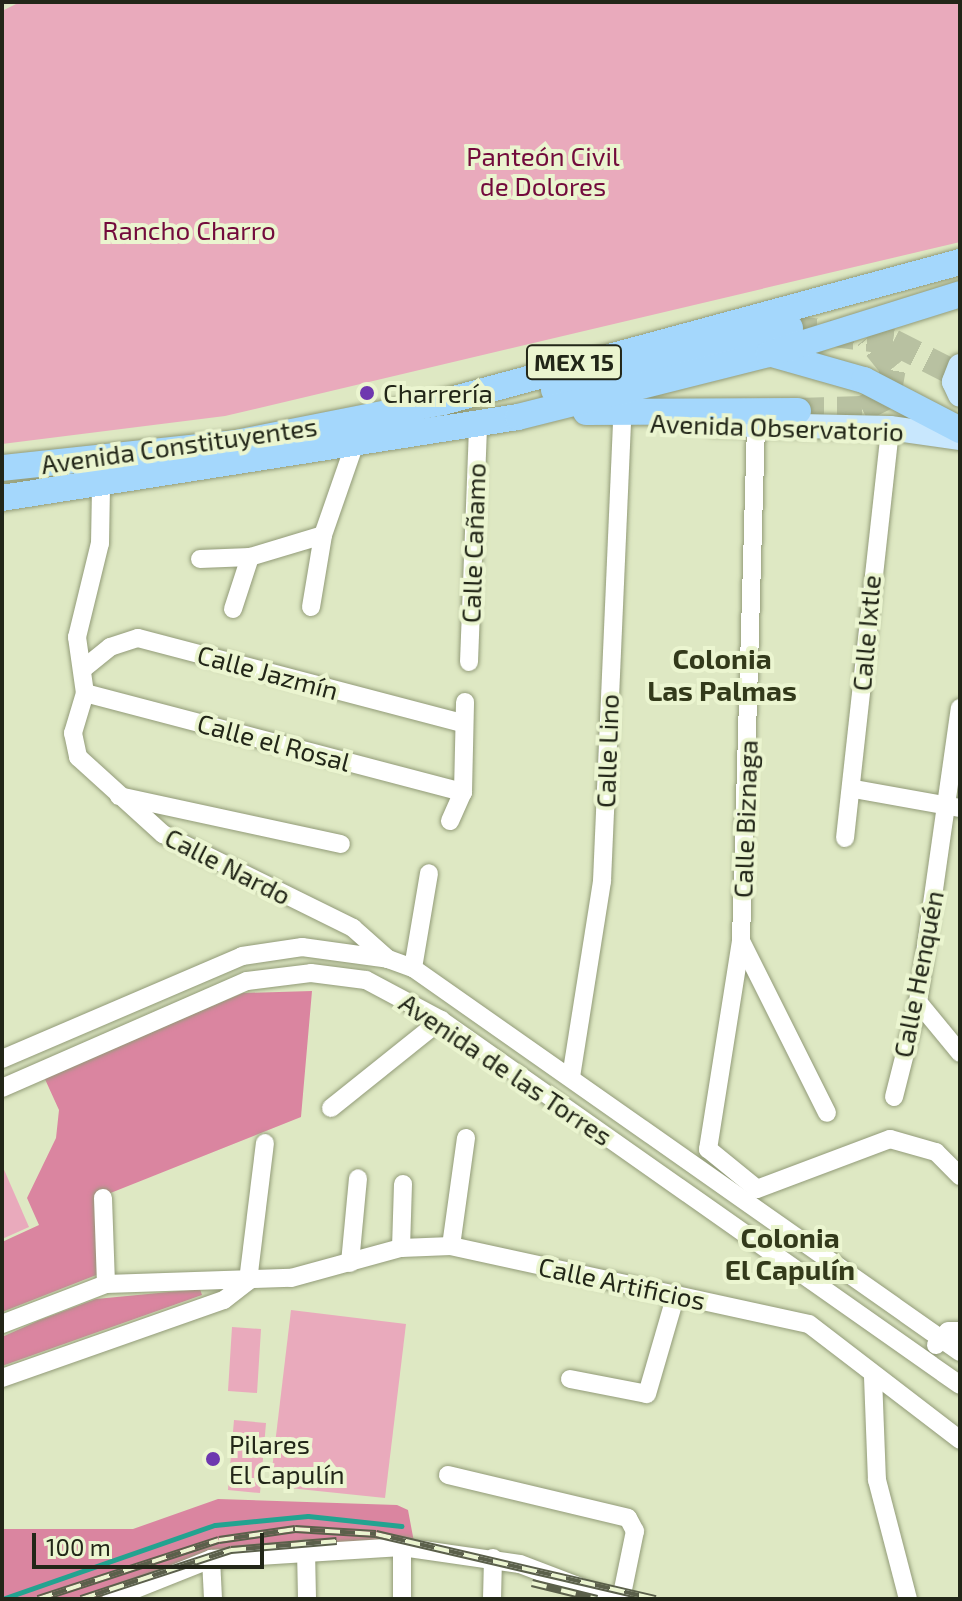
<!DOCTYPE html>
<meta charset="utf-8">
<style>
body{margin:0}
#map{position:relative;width:962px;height:1601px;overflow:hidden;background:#dee8c3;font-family:"Exo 2",sans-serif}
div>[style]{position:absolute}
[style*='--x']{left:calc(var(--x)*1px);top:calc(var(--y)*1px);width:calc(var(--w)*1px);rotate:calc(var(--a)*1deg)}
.green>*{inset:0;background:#e9aabc}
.forest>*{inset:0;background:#da85a0}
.stream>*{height:5px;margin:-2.5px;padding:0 2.5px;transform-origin:2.5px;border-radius:2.5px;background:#23a390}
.highway-tunnel>*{height:26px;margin-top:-13px;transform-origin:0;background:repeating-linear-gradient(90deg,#b8c1a1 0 26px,transparent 0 39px)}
.roads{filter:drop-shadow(0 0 2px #929b78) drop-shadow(0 0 2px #929b78)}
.minor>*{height:18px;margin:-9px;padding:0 9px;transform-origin:9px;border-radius:9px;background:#fff}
.major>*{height:24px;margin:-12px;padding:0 12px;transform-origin:12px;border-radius:12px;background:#c8e7fd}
.highway>*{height:26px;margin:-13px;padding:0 13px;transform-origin:13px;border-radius:13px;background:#a4d7fc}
.rail>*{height:8px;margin-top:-4px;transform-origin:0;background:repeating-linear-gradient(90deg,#ebf5d0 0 15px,#5b604b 0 30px);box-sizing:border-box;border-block:2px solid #5b604b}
.dots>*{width:22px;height:22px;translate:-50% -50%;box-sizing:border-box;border:4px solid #ebf5d0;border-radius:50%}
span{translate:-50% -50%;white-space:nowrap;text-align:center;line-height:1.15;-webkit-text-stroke:8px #ebf5d0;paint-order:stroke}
.shield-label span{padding:2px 6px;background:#ebf5d0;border:2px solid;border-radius:6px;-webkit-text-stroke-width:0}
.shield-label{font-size:24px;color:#222618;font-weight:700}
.park-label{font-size:26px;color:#730b3c}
.poi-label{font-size:26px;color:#222618}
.left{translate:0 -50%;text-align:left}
.street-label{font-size:26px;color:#222618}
.neighbourhood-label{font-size:28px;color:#333a1b;font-weight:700}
.frame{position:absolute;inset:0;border:4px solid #222618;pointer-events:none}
.scale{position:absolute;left:32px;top:1533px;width:232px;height:36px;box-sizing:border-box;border:4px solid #222618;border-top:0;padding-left:10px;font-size:24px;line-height:28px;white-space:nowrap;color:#222618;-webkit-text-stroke:6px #ebf5d0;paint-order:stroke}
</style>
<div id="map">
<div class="green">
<div style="clip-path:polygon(20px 2px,960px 2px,960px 242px,225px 416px,2px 444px,2px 11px)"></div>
<div style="clip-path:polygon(2px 1165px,29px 1227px,2px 1239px)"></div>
<div style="clip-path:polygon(291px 1310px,406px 1324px,385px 1498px,270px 1486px)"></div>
<div style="clip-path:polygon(232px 1327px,261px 1329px,257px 1393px,228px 1391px)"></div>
<div style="clip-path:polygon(234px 1420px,266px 1423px,260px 1493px,228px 1490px)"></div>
</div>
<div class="forest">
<div style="clip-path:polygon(312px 991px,301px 1117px,103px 1196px,104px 1272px,2px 1312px,2px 1242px,39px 1225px,27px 1198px,56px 1138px,59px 1110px,44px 1077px,243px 993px)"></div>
<div style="clip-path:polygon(200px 1289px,202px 1295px,2px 1366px,2px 1337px,40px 1320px,96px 1299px)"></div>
<div style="clip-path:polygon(218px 1499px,397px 1505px,408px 1510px,414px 1542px,210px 1554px,108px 1599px,2px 1599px,2px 1529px,133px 1529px)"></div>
</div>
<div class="stream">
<div style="--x:2;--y:1599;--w:225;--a:-19.2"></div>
<div style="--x:215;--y:1525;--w:93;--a:-5.5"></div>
<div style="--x:308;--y:1516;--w:94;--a:6.1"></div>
</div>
<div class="highway-tunnel">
<div style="--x:790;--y:328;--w:104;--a:7.7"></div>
<div style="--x:893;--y:342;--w:75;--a:26.9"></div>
<div style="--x:798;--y:411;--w:64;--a:-1.8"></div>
<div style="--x:862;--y:409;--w:29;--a:-27"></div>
<div style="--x:888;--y:396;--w:28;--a:-80"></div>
<div style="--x:893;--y:368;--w:40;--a:-129"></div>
</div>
<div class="roads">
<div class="minor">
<div style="--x:756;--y:425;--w:516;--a:91.67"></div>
<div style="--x:741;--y:941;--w:211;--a:99"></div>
<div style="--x:708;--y:1149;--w:63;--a:39.2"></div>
<div style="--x:757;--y:1189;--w:142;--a:-20.6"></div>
<div style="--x:890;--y:1139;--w:48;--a:15.8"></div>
<div style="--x:936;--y:1152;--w:34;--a:45"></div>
<div style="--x:101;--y:487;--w:56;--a:91"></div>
<div style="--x:100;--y:543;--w:97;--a:103.7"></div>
<div style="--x:77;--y:637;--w:57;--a:81.9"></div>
<div style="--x:85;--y:693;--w:42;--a:106.7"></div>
<div style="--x:73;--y:733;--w:25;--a:78"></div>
<div style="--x:78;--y:757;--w:115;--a:42.2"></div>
<div style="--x:163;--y:834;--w:212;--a:26.3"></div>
<div style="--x:353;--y:928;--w:47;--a:41.5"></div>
<div style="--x:200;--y:559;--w:50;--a:-2.3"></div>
<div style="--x:250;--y:557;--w:76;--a:-16.8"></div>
<div style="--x:311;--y:607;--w:73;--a:-80.5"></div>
<div style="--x:323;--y:535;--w:97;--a:-70.8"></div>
<div style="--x:233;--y:609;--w:55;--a:-71.9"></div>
<div style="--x:469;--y:662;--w:237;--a:-87.8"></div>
<div style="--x:83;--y:669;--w:35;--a:-39"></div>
<div style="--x:110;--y:647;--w:29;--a:-18"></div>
<div style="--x:138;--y:638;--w:332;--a:14.7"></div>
<div style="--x:85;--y:693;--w:391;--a:14.7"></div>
<div style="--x:854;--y:789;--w:108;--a:10.2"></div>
<div style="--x:119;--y:796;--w:227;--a:12.2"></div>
<div style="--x:450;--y:821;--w:32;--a:-66"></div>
<div style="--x:463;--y:792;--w:90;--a:-88.7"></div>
<div style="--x:845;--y:838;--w:412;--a:-83.7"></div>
<div style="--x:741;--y:941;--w:192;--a:63.4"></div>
<div style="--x:413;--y:968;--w:96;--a:-80.4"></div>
<div style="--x:918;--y:1002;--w:66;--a:50.5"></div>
<div style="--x:2;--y:1059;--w:261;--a:-23.2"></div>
<div style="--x:242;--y:956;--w:61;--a:-8.5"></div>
<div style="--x:302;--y:947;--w:87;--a:7.9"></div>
<div style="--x:388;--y:959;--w:27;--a:20"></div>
<div style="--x:413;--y:968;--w:668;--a:35.07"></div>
<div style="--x:571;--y:1077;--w:198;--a:-81"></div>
<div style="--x:602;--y:881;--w:460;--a:-87.5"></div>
<div style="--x:2;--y:1088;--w:267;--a:-23.6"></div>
<div style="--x:247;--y:981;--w:64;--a:-7.1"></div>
<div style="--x:311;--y:973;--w:55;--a:7.3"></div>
<div style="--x:366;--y:980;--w:85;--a:28.1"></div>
<div style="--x:441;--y:1020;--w:634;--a:35.12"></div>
<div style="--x:894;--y:1097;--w:98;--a:-75.8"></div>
<div style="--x:918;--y:1002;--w:297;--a:-81.9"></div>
<div style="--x:331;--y:1108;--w:141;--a:-38.7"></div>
<div style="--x:103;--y:1198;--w:86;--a:88"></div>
<div style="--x:451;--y:1246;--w:109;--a:-82.1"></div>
<div style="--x:401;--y:1248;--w:64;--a:-88.2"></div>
<div style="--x:350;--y:1263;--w:85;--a:-84.6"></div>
<div style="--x:2;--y:1324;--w:111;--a:-21"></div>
<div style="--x:106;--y:1284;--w:185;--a:-1.9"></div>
<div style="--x:291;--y:1278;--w:114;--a:-15.3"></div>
<div style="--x:401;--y:1248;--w:50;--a:-2.3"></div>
<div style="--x:451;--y:1246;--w:366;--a:12.3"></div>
<div style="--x:809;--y:1324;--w:190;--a:37.5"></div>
<div style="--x:936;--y:1345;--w:18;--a:-49"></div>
<div style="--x:948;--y:1331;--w:12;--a:0"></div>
<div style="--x:873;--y:1377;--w:103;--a:87.8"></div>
<div style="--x:877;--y:1480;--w:123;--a:75.4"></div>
<div style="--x:2;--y:1378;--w:235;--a:-19.4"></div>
<div style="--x:224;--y:1300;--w:31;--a:-38"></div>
<div style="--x:248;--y:1281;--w:139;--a:-83"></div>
<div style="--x:570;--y:1379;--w:78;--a:11"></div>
<div style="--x:647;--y:1394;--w:104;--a:-73.8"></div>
<div style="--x:448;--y:1475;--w:185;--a:13.4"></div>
<div style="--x:628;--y:1518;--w:15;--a:62"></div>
<div style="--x:635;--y:1531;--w:69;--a:101.6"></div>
<div style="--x:402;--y:1547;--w:52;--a:90"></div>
<div style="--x:306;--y:1550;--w:49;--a:88.8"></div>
<div style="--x:211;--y:1559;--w:40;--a:87.1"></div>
<div style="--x:111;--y:1599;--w:108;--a:-21.8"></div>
<div style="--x:211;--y:1559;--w:191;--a:-3.6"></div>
<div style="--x:402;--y:1547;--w:119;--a:8.2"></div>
<div style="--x:520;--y:1564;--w:98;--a:20.8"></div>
<div style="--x:492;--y:1599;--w:41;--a:-88.6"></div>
</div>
<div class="major">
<div style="--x:960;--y:366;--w:17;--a:111"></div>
<div style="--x:954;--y:382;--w:14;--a:65"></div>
<div style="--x:713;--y:424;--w:177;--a:1.3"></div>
<div style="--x:890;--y:428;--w:71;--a:8.1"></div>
</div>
<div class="highway">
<div style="--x:772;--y:354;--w:96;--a:15.8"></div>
<div style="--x:864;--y:380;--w:108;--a:27.5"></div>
<div style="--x:554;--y:390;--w:244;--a:-14.7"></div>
<div style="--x:586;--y:412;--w:212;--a:-0.3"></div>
<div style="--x:2;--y:468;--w:235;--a:-6.1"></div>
<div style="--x:236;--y:443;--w:211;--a:-11.2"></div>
<div style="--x:443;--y:402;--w:536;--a:-15.15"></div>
<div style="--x:2;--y:498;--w:522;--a:-8.92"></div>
<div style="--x:518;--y:417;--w:259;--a:-14.1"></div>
<div style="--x:769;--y:354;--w:200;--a:-17.4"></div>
</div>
</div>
<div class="rail">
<div style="--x:532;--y:1583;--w:67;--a:13.8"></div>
<div style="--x:38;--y:1599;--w:190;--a:-18.1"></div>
<div style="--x:219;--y:1540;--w:77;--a:-8.2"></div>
<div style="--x:295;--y:1529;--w:81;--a:3.5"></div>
<div style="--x:376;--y:1534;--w:287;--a:13.1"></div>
<div style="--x:81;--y:1599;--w:158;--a:-18.1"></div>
<div style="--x:231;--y:1550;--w:106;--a:-4.9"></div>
</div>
<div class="dots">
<div style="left:367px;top:393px;background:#6e38af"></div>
<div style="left:213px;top:1459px;background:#6e38af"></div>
</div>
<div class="shield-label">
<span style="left:574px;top:362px">MEX 15</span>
</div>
<div class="park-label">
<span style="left:543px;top:171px">Panteón Civil<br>de Dolores</span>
<span style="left:189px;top:230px">Rancho Charro</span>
</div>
<div class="poi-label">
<span class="left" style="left:383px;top:393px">Charrería</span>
<span class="left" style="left:229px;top:1459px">Pilares<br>El Capulín</span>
</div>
<div class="street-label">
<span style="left:777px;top:427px;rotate:2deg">Avenida Observatorio</span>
<span style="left:179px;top:445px;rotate:-8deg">Avenida Constituyentes</span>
<span style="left:473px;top:543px;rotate:-88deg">Calle Cañamo</span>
<span style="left:866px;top:633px;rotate:-85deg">Calle Ixtle</span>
<span style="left:268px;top:672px;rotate:15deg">Calle Jazmín</span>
<span style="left:274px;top:742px;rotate:15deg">Calle el Rosal</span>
<span style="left:607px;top:751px;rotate:-88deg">Calle Lino</span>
<span style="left:745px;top:819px;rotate:-88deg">Calle Biznaga</span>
<span style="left:228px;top:866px;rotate:27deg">Calle Nardo</span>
<span style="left:918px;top:974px;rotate:-79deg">Calle Henquén</span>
<span style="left:506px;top:1069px;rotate:34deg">Avenida de las Torres</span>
<span style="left:622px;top:1283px;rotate:12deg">Calle Artificios</span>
</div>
<div class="neighbourhood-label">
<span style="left:722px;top:674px">Colonia<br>Las Palmas</span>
<span style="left:790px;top:1253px">Colonia<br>El Capulín</span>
</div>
<div class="frame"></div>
<div class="scale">100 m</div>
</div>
